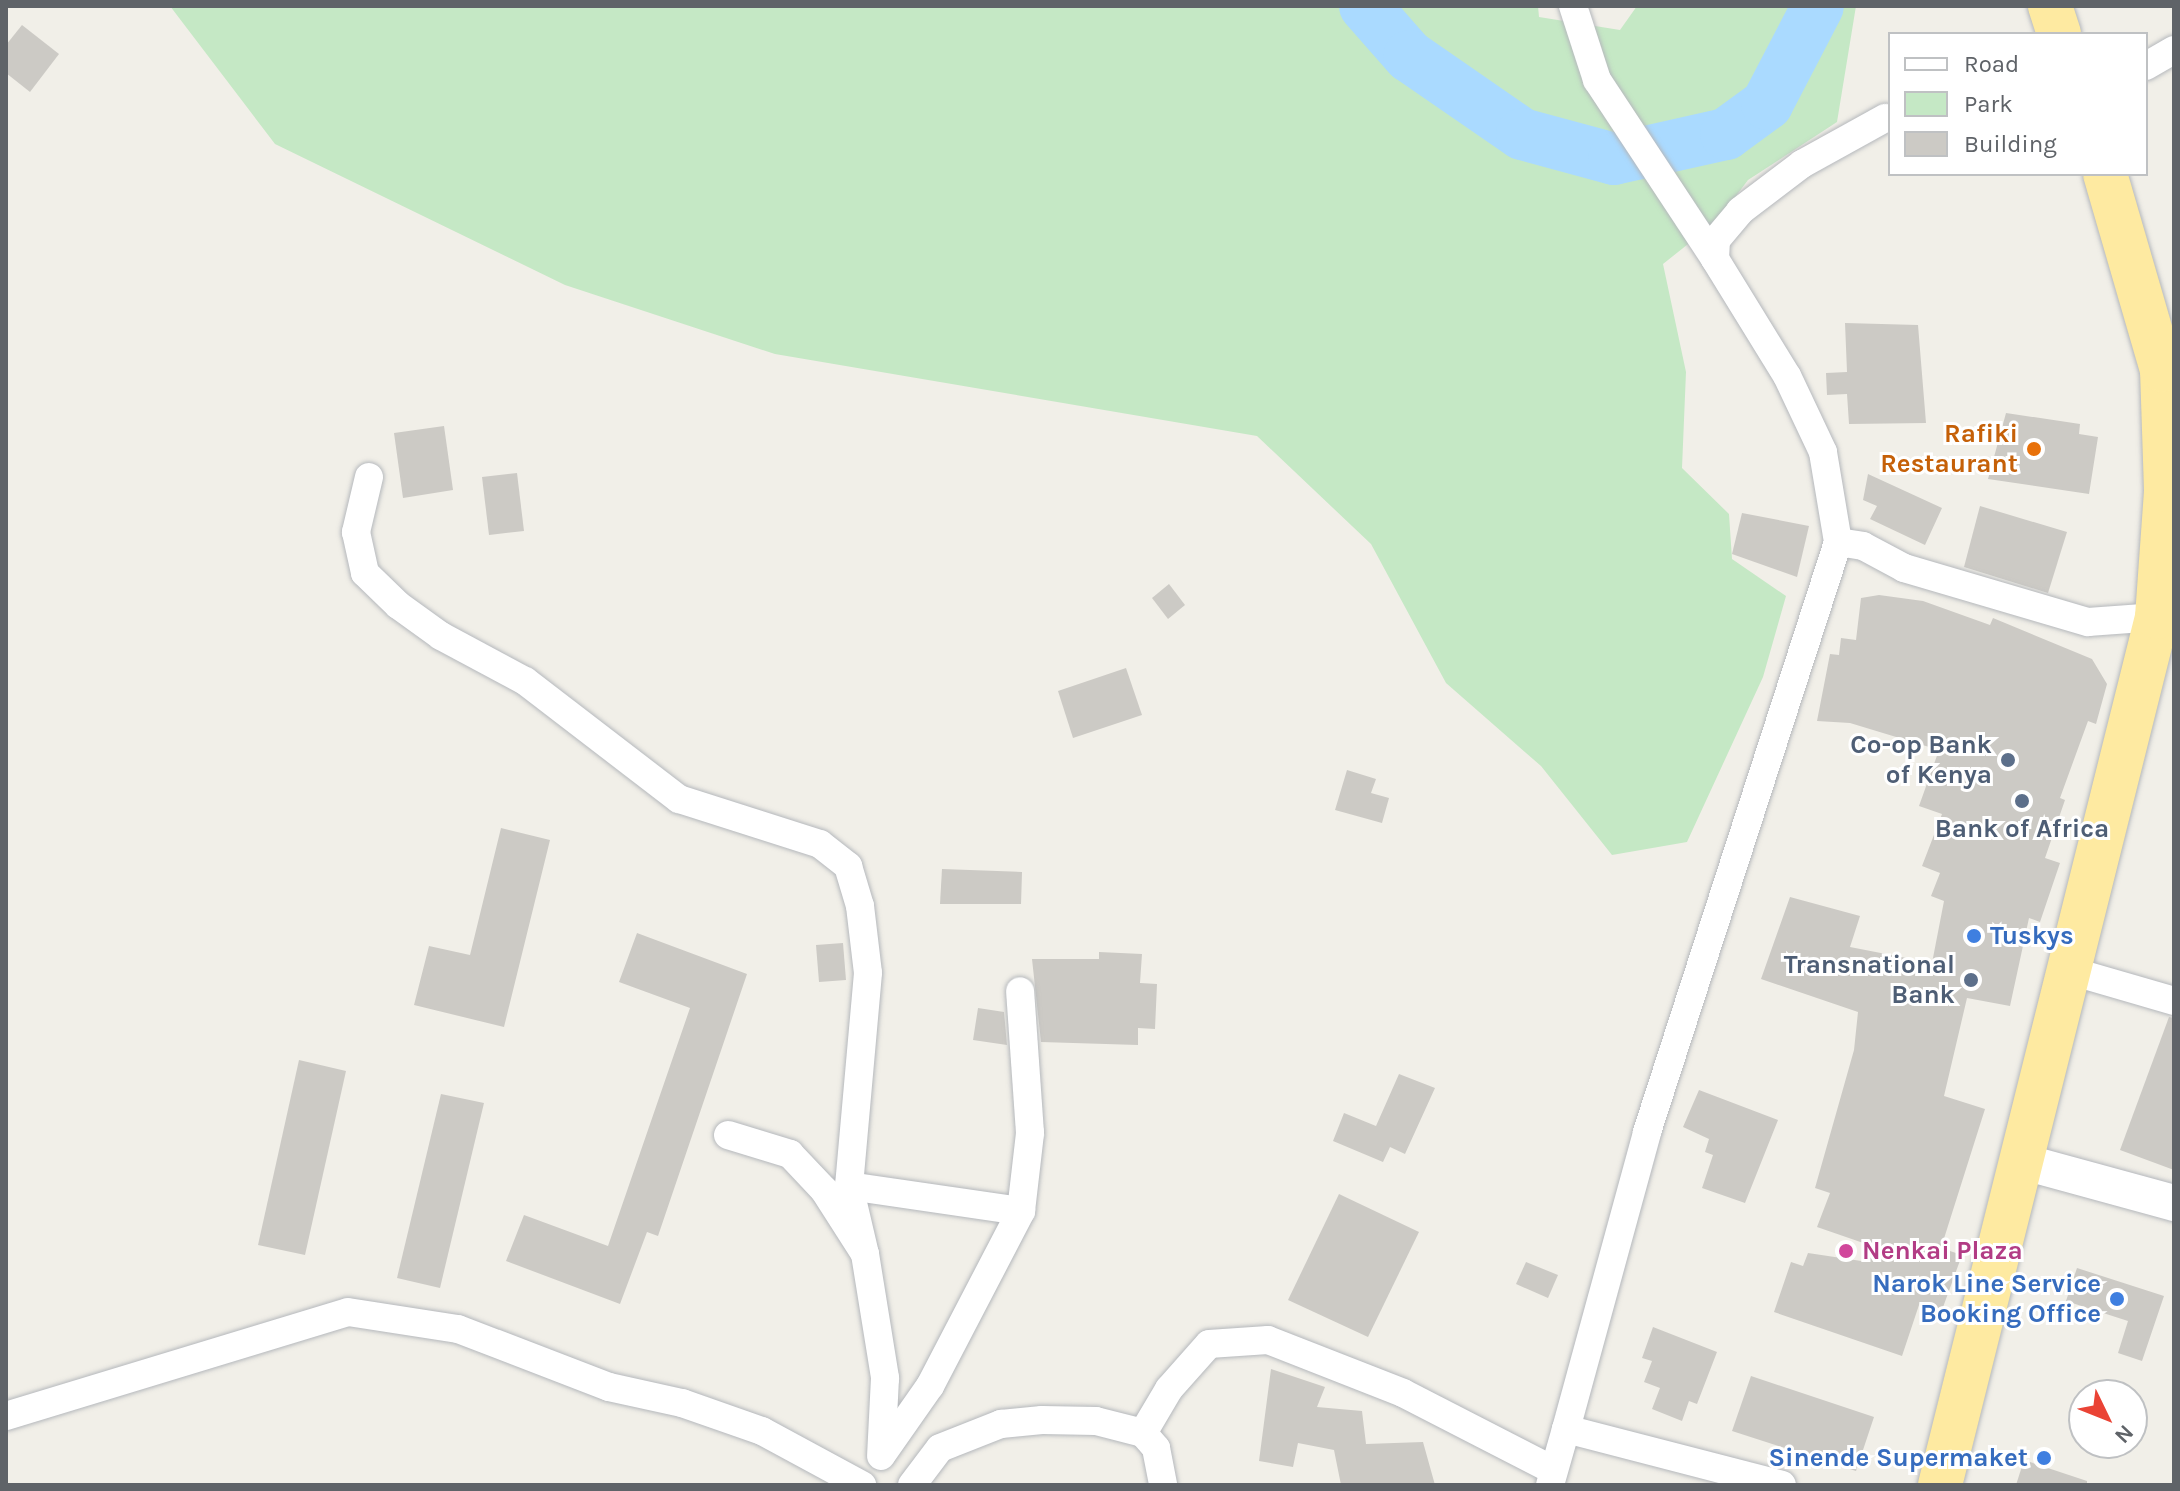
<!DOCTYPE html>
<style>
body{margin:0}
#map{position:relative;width:2180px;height:1491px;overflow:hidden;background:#f1efe8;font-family:Karla,sans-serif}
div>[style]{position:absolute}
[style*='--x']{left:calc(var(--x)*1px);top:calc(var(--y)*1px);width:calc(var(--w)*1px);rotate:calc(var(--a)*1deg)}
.green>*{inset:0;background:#c5e8c5}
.river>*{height:52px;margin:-26px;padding:0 26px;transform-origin:26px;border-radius:26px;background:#aadaff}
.building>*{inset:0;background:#cccac5}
.roads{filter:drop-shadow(0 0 2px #b5b8bc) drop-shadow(0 0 2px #b5b8bc)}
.minor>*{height:28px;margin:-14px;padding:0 14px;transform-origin:14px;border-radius:14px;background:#fff}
.tertiary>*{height:36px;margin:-18px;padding:0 18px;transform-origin:18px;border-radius:18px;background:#fff}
.trunk>*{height:44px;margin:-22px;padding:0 22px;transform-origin:22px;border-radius:22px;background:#feeaa1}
.dots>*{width:22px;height:22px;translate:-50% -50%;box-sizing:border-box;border:4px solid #fff;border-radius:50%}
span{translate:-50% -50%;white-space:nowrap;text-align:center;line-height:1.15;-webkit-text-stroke:6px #fff;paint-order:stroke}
.food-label{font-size:26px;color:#c56008;font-weight:700}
.right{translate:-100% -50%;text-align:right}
.service-label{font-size:26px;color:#4e5e75;font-weight:700}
.shop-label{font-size:26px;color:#366cbe;font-weight:700}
.left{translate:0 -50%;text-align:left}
.hotel-label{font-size:26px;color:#b23c85;font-weight:700}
.frame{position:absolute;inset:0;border:8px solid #5f6368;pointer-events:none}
.legend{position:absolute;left:1888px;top:32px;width:260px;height:144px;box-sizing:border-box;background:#fff;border:2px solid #bfc1c3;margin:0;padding:10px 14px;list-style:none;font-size:24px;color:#5f6368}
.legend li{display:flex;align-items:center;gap:16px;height:40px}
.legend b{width:40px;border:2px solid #bfc1c3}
.north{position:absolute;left:2068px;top:1379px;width:80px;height:80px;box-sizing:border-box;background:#fff;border:2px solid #bfc1c3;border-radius:50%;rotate:133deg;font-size:22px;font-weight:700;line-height:32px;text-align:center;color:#5f6368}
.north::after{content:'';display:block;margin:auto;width:28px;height:36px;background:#ea4335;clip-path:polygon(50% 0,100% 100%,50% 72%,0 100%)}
</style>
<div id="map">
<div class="green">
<div style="clip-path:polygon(170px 6px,1538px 6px,1539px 17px,1620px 30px,1637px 6px,1856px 6px,1837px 122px,1748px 180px,1717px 221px,1663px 264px,1686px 372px,1682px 468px,1729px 514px,1732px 559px,1786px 596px,1763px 677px,1687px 842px,1612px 855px,1541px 766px,1446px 683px,1371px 544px,1257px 436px,775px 354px,565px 285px,275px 144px)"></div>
</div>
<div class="river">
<div style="--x:1365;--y:6;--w:67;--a:48.7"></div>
<div style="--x:1409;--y:56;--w:137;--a:34.6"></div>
<div style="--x:1522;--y:134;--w:95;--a:15.2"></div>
<div style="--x:1614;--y:159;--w:115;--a:-12.6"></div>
<div style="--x:1726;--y:134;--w:51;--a:-36.2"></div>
<div style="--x:1767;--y:104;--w:110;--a:-62.5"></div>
</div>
<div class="building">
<div style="clip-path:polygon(22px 25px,59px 54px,30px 92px,6px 73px,6px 45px)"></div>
<div style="clip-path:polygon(1845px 323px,1918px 325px,1926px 423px,1849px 424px,1847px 394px,1827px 395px,1826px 373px,1847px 372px)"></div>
<div style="clip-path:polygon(2006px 413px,2080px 424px,2079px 434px,2098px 437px,2089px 494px,1988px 479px)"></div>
<div style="clip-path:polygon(444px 426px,453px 490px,403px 498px,394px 433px)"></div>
<div style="clip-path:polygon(517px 473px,524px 531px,489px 535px,482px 477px)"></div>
<div style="clip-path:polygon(1868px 474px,1942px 508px,1925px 545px,1870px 519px,1877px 506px,1863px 500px)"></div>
<div style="clip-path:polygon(1980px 506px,2067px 532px,2048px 593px,1964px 567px)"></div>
<div style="clip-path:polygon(1742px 513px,1809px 526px,1797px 577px,1732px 554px)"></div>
<div style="clip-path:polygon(1169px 584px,1185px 605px,1168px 619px,1152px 598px)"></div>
<div style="clip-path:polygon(1879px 595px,1923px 601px,1990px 625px,1993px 618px,2092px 659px,2107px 684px,2096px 724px,2088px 721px,2060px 798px,2065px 800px,2045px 858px,2060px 863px,2040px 922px,2029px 918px,2010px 1006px,1967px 998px,1944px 1096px,1985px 1109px,1941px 1248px,1962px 1255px,1942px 1310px,1920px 1302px,1902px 1356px,1774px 1312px,1791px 1262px,1803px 1266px,1808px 1253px,1868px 1262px,1872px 1246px,1817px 1227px,1830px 1193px,1815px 1188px,1854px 1050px,1858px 1012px,1761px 979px,1790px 897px,1860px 916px,1850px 947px,1932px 963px,1944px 901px,1931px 896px,1940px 873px,1922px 866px,1942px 814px,1919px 806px,1939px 750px,1850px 723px,1817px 721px,1830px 654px,1839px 655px,1841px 638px,1856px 640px,1861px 598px)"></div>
<div style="clip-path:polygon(1126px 668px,1142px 715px,1073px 738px,1058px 691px)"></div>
<div style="clip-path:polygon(1347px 770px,1376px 779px,1371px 793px,1389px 798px,1382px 823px,1335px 810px)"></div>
<div style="clip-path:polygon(501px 828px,550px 840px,504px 1027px,414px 1005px,429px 946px,470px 955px)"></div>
<div style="clip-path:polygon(942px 869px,1022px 872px,1021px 904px,940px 904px)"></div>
<div style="clip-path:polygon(637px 933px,747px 974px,658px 1236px,647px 1232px,620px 1304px,506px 1261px,524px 1215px,608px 1246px,690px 1008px,619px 982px)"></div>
<div style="clip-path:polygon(843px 943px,846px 980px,819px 982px,816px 945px)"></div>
<div style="clip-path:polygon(1099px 952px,1142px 954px,1140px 983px,1157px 984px,1155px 1029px,1138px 1028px,1138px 1045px,1041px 1042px,1032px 959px,1099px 959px)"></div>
<div style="clip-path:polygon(978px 1008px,1004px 1012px,1007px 1045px,973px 1040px)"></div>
<div style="clip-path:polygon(2169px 1017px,2174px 1018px,2174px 1170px,2120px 1150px)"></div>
<div style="clip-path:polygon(299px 1060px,346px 1071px,305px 1255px,258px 1245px)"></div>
<div style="clip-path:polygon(1399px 1074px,1435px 1088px,1405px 1154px,1390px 1147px,1383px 1162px,1333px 1141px,1344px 1113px,1376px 1126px)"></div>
<div style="clip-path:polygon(1699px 1090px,1778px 1120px,1745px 1203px,1702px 1188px,1713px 1155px,1705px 1152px,1709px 1139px,1683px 1127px)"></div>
<div style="clip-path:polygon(441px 1094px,484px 1103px,440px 1288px,397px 1278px)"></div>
<div style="clip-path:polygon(1339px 1194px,1419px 1232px,1368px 1337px,1288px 1300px)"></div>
<div style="clip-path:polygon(1526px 1262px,1558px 1275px,1548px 1298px,1516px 1284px)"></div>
<div style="clip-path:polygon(2077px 1268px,2164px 1296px,2142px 1361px,2118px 1353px,2128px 1321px,2066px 1301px)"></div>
<div style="clip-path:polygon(1653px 1327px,1717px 1352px,1697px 1404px,1689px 1401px,1682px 1421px,1652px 1409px,1660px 1388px,1644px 1382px,1652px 1361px,1642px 1358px)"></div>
<div style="clip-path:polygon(1271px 1369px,1325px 1387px,1317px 1407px,1362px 1411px,1366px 1444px,1423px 1442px,1435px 1485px,1341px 1485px,1334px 1450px,1298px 1443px,1293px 1467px,1259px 1461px)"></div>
<div style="clip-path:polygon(1751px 1376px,1874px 1417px,1856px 1471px,1732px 1431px)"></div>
<div style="clip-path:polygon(2024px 1460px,2087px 1481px,2087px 1485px,2016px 1485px)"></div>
</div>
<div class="roads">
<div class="minor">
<div style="--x:1573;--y:6;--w:78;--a:72"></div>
<div style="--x:1597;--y:80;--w:214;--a:56.6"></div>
<div style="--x:2146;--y:66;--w:32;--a:-30"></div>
<div style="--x:369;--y:477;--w:57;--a:103.3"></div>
<div style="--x:356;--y:532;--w:42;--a:77.6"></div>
<div style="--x:365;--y:573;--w:46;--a:44.1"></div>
<div style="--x:398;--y:605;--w:53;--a:35.8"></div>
<div style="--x:441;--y:636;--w:95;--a:28.2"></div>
<div style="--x:525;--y:681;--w:194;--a:37.5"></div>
<div style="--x:679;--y:799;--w:148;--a:17.7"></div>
<div style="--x:820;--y:844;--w:36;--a:38"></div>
<div style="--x:848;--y:866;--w:42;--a:73.3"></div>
<div style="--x:860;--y:906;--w:67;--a:83.2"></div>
<div style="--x:868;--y:973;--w:214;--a:95.1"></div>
<div style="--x:849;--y:1186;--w:70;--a:76.8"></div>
<div style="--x:1838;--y:542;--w:91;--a:-99.5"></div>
<div style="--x:1823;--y:452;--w:84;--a:-115.3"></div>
<div style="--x:1787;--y:376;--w:137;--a:-121.6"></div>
<div style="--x:1715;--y:259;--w:19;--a:-87"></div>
<div style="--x:1716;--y:240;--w:38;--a:-50"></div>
<div style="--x:1740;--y:211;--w:78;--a:-37.2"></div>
<div style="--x:1802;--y:164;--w:95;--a:-29"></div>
<div style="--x:2071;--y:971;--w:107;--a:16.2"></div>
<div style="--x:728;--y:1135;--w:65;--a:17"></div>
<div style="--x:790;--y:1154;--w:50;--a:46.6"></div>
<div style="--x:824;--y:1190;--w:76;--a:57.4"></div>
<div style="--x:865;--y:1254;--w:126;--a:80.8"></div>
<div style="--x:885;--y:1378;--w:78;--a:92.9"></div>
<div style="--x:849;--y:1186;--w:174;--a:8.3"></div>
<div style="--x:6;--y:1416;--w:357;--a:-16.9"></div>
<div style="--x:348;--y:1312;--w:111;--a:8.8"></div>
<div style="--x:458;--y:1329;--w:162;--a:21"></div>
<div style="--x:609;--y:1387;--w:75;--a:12.4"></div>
<div style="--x:682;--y:1403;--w:85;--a:19.3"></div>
<div style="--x:762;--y:1431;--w:114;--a:28.4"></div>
<div style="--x:1566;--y:1429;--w:308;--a:-74.7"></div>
<div style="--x:1647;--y:1132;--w:620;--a:-72.06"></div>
<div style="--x:1838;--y:542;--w:25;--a:9"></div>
<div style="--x:1863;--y:546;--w:47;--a:28.2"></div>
<div style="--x:1904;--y:568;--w:192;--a:16.4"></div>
<div style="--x:2088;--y:622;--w:69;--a:-4.1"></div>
<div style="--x:1143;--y:1433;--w:51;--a:-59.4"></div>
<div style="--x:1169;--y:1389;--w:60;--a:-48.4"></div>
<div style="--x:1209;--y:1344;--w:59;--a:-3.9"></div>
<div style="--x:1268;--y:1340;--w:145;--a:21.4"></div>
<div style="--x:1403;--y:1393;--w:169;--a:27.2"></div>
<div style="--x:883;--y:1453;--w:82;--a:-55"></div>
<div style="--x:930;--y:1386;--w:197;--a:-62.5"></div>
<div style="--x:1021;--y:1211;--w:79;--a:-83.4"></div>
<div style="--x:1030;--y:1133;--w:142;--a:-94"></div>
<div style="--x:912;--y:1485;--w:46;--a:-52.9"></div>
<div style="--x:940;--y:1448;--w:66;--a:-21.5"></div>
<div style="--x:1001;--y:1424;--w:41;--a:-5.6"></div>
<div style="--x:1042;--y:1420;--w:54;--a:1.1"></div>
<div style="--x:1096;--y:1421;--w:49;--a:14.3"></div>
<div style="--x:1143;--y:1433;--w:20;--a:49"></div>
<div style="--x:1156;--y:1448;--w:38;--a:79"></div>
<div style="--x:1550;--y:1485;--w:58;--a:-74.1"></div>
<div style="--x:1566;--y:1429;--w:223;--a:14.5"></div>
</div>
<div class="tertiary">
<div style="--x:2024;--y:1162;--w:156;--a:15.3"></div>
</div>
<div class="trunk">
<div style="--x:2050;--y:6;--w:29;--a:72"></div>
<div style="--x:1940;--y:1485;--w:895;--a:-75.96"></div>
<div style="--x:2157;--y:617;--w:127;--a:-85.9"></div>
<div style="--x:2166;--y:490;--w:120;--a:-91.9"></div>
<div style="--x:2162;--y:370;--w:204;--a:-106.2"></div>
</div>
</div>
<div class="dots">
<div style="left:2034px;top:449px;background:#e8710a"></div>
<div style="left:2008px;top:760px;background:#5c6f8a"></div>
<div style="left:2022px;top:801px;background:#5c6f8a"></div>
<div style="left:1974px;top:936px;background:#3f7fe0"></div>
<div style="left:1971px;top:980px;background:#5c6f8a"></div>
<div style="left:1846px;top:1251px;background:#d1479c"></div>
<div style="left:2117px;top:1299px;background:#3f7fe0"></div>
<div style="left:2044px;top:1458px;background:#3f7fe0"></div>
</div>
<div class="food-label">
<span class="right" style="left:2018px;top:449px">Rafiki<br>Restaurant</span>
</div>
<div class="service-label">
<span class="right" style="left:1992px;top:760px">Co-op Bank<br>of Kenya</span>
<span style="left:2022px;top:829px">Bank of Africa</span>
<span class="right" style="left:1955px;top:980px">Transnational<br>Bank</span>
</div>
<div class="shop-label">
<span class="left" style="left:1990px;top:936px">Tuskys</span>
<span class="right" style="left:2101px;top:1299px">Narok Line Service<br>Booking Office</span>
<span class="right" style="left:2028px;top:1458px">Sinende Supermaket</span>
</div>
<div class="hotel-label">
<span class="left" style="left:1862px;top:1251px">Nenkai Plaza</span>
</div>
<div class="frame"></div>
<ul class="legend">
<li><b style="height:10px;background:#fff"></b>Road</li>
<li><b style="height:22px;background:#c5e8c5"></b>Park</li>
<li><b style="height:22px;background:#cccac5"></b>Building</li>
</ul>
<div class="north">N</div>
</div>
